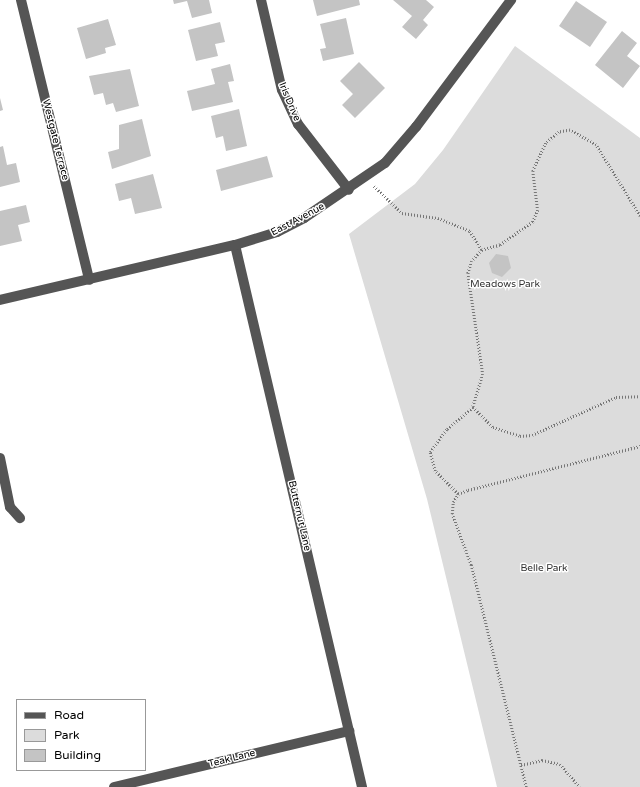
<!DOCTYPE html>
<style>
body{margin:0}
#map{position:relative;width:640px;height:787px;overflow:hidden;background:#fff;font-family:"Varela Round",sans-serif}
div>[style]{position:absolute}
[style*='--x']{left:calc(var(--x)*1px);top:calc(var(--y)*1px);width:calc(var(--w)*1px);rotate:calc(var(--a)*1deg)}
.green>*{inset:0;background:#dcdcdc}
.building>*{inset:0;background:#c4c4c4}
.path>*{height:2.5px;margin-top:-1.25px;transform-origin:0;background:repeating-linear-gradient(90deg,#777 0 1px,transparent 0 3px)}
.minor>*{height:10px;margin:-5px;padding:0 5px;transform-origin:5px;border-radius:5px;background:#555}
span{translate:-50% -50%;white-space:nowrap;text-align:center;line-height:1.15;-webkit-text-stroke:3px #fff;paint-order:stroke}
.street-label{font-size:10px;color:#000}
.park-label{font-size:10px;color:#333}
.legend{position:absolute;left:16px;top:699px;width:130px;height:72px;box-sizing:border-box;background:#fff;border:1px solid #999;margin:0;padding:5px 7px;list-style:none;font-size:12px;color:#000}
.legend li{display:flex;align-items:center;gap:8px;height:20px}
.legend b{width:20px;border:1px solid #999}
</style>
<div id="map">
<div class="green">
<div style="clip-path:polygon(515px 46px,640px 138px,640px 787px,497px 787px,427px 499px,349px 234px,415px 184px,443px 150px)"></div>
</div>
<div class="building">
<div style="clip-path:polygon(173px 0,209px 0,212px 13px,192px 18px,187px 1px,174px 4px)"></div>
<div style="clip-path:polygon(313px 0,359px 0,360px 5px,317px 16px)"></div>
<div style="clip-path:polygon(393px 0,426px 0,434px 7px,423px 20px,428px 25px,416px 39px,402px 27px,412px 16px)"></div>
<div style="clip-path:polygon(576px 1px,607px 22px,590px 47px,559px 26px)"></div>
<div style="clip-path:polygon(346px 18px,354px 54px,323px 61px,320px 49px,326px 48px,320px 24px)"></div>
<div style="clip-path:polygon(108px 19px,116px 45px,105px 48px,106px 53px,86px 59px,77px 28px)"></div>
<div style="clip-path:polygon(220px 22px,225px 42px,215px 44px,218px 56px,196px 61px,188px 30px)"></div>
<div style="clip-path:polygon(622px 31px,637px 43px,627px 56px,640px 66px,623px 88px,595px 65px)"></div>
<div style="clip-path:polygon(359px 62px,385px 88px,355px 118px,342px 105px,353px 94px,340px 81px)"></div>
<div style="clip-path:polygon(230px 64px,234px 81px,228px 82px,233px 102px,192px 111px,187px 91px,215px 84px,211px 69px)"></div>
<div style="clip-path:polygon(130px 69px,139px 106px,116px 112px,113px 103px,106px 105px,103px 93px,94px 95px,89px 76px)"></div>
<div style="clip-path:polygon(0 98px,3px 110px,0 111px)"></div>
<div style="clip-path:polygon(239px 109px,247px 146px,226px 151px,223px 136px,216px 138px,211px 116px)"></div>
<div style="clip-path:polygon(142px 119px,151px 156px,112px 169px,108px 152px,119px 149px,119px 125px)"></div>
<div style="clip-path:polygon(3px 146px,7px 165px,16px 163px,20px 182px,0 187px,0 147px)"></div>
<div style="clip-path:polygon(267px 156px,273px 177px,221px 191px,216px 170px)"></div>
<div style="clip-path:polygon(153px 174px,162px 208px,135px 214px,131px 198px,119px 201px,115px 184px)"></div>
<div style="clip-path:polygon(26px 205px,30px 222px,18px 225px,22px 241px,0 246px,0 211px)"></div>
<div style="clip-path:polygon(496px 254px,508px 256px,511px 268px,502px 277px,492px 273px,489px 263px)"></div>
</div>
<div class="path">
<div style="--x:374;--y:186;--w:39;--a:44"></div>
<div style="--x:402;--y:213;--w:36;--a:8"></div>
<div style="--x:438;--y:218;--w:35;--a:22"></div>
<div style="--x:470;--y:231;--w:22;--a:58"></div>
<div style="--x:640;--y:216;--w:84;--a:-121.8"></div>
<div style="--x:596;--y:145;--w:30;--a:-150"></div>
<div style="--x:570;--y:130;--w:11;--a:170"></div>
<div style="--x:559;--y:132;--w:17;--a:140"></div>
<div style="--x:546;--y:143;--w:31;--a:115"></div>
<div style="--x:533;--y:171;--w:39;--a:83"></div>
<div style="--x:538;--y:210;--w:13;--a:113"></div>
<div style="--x:533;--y:222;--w:40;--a:145.1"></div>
<div style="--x:500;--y:245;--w:19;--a:164"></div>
<div style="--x:482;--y:250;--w:15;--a:132"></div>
<div style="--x:472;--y:261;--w:13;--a:108"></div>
<div style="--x:468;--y:273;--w:102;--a:81.6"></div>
<div style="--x:483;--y:374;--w:34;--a:107"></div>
<div style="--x:473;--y:407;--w:28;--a:45"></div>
<div style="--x:493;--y:427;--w:28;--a:18"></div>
<div style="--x:520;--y:436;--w:12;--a:-5"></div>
<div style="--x:532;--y:435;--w:92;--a:-24.3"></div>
<div style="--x:616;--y:397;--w:24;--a:-2"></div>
<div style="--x:458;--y:494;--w:33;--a:-135"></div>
<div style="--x:435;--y:471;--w:20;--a:-105"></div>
<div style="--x:430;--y:452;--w:29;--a:-54"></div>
<div style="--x:447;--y:429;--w:34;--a:-40"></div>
<div style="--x:521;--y:765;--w:22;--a:-13"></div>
<div style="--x:542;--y:760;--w:18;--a:13"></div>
<div style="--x:560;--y:764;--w:30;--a:49"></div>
<div style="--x:526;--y:787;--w:229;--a:-103.9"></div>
<div style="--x:471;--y:565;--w:54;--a:-110.4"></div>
<div style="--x:452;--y:514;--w:12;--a:-85"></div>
<div style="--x:453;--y:502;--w:9;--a:-58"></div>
<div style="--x:458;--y:494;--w:11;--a:-22"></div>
<div style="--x:468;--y:490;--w:178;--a:-14.3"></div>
</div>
<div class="minor">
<div style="--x:21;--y:0;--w:288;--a:76.3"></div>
<div style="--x:261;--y:0;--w:92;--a:76.9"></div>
<div style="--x:282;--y:90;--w:38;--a:65"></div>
<div style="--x:298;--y:124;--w:83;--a:52.3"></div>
<div style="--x:235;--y:245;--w:557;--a:76.81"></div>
<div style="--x:0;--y:300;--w:241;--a:-13.2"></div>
<div style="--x:235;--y:245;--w:44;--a:-17.2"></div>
<div style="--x:277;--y:232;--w:30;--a:-27"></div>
<div style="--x:304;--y:218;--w:98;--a:-34.2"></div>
<div style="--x:385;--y:163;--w:48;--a:-49.3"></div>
<div style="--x:416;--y:127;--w:159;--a:-53.2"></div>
<div style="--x:0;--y:458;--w:50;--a:78.5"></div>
<div style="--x:10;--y:507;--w:15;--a:48"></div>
<div style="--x:114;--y:787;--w:242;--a:-13.4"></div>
</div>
<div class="street-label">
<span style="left:289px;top:102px;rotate:67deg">Iris Drive</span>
<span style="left:55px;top:140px;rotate:76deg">Westgate Terrace</span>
<span style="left:298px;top:220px;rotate:-28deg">East Avenue</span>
<span style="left:299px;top:516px;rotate:77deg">Butternut Lane</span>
<span style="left:232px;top:759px;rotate:-14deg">Teak Lane</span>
</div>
<div class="park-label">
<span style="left:505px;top:285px">Meadows Park</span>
<span style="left:544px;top:569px">Belle Park</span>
</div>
<ul class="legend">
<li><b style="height:5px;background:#555"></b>Road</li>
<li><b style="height:11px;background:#dcdcdc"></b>Park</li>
<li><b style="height:11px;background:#c4c4c4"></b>Building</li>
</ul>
</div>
